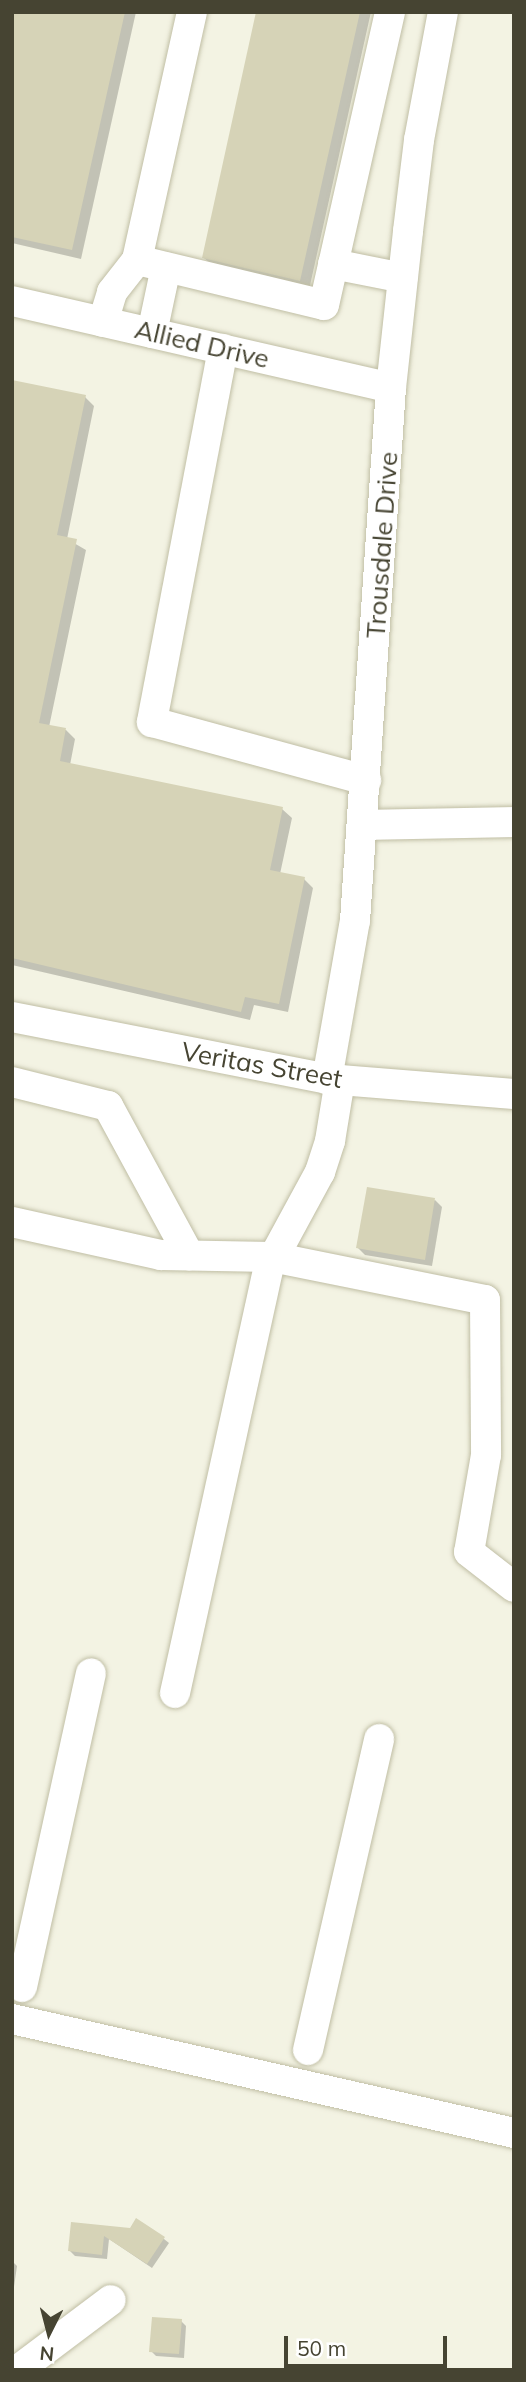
<!DOCTYPE html>
<style>
body{margin:0}
#map{position:relative;width:526px;height:2382px;overflow:hidden;background:#f3f3e3;font-family:Mulish,sans-serif}
div>[style]{position:absolute}
[style*='--x']{left:calc(var(--x)*1px);top:calc(var(--y)*1px);width:calc(var(--w)*1px);rotate:calc(var(--a)*1deg)}
.shadow>*{inset:0;background:#0003}
.building>*{inset:0;background:#d6d3b7}
.roads{filter:drop-shadow(0 0 2px #c0bea4) drop-shadow(0 0 2px #c0bea4)}
.minor>*{height:30px;margin:-15px;padding:0 15px;transform-origin:15px;border-radius:15px;background:#fff}
span{translate:-50% -50%;white-space:nowrap;text-align:center;line-height:1.15;-webkit-text-stroke:5px #fff;paint-order:stroke}
.street-label{font-size:26px;color:#464432}
.frame{position:absolute;inset:0;border:14px solid #464432;pointer-events:none}
.north{position:absolute;left:14px;top:2298px;width:70px;height:70px;-webkit-text-stroke:5px #fff;paint-order:stroke;rotate:186deg;font-size:19px;font-weight:700;line-height:28px;text-align:center;color:#464432}
.north::after{content:'';display:block;margin:auto;width:24px;height:32px;background:#464432;clip-path:polygon(50% 0,100% 100%,50% 72%,0 100%)}
.scale{position:absolute;left:284px;top:2336px;width:163px;height:32px;box-sizing:border-box;border:4px solid #464432;border-top:0;padding-left:9px;font-size:21px;line-height:24px;white-space:nowrap;color:#464432;-webkit-text-stroke:5px #fff;paint-order:stroke}
</style>
<div id="map">
<div class="shadow">
<div style="clip-path:polygon(12px 12px,136px 12px,81px 259px,12px 243px)"></div>
<div style="clip-path:polygon(258px 12px,371px 12px,309px 290px,213px 266px,203px 257px)"></div>
<div style="clip-path:polygon(12px 382px,85px 397px,94px 406px,67px 539px,86px 550px,49px 727px,66px 730px,75px 739px,70px 765px,282px 809px,292px 818px,280px 874px,304px 879px,313px 888px,288px 1012px,254px 1005px,250px 1020px,12px 965px)"></div>
<div style="clip-path:polygon(435px 1200px,442px 1207px,432px 1266px,365px 1255px,358px 1248px)"></div>
<div style="clip-path:polygon(73px 2223px,164px 2239px,169px 2243px,152px 2268px,109px 2239px,107px 2259px,75px 2256px,70px 2251px)"></div>
<div style="clip-path:polygon(12px 2261px,17px 2266px,12px 2301px)"></div>
<div style="clip-path:polygon(181px 2321px,186px 2326px,184px 2358px,156px 2356px,151px 2351px)"></div>
</div>
<div class="building">
<div style="clip-path:polygon(12px 12px,125px 12px,72px 250px,12px 237px)"></div>
<div style="clip-path:polygon(256px 12px,360px 12px,300px 281px,202px 258px)"></div>
<div style="clip-path:polygon(12px 380px,86px 395px,57px 535px,77px 539px,39px 723px,66px 728px,60px 761px,283px 807px,270px 870px,305px 877px,279px 1004px,245px 997px,241px 1012px,12px 958px)"></div>
<div style="clip-path:polygon(367px 1187px,435px 1198px,425px 1260px,356px 1248px)"></div>
<div style="clip-path:polygon(136px 2218px,165px 2237px,147px 2264px,104px 2236px,102px 2255px,68px 2251px,71px 2222px,130px 2228px)"></div>
<div style="clip-path:polygon(152px 2317px,182px 2319px,179px 2354px,149px 2352px)"></div>
</div>
<div class="roads">
<div class="minor">
<div style="--x:137;--y:260;--w:192;--a:13.5"></div>
<div style="--x:324;--y:305;--w:300;--a:-77.3"></div>
<div style="--x:333;--y:264;--w:71;--a:11.3"></div>
<div style="--x:12;--y:301;--w:389;--a:12.9"></div>
<div style="--x:103;--y:322;--w:31;--a:-73"></div>
<div style="--x:112;--y:292;--w:41;--a:-52"></div>
<div style="--x:137;--y:260;--w:254;--a:-77.5"></div>
<div style="--x:152;--y:333;--w:67;--a:-78"></div>
<div style="--x:223;--y:349;--w:380;--a:100.8"></div>
<div style="--x:152;--y:722;--w:222;--a:15.2"></div>
<div style="--x:363;--y:825;--w:151;--a:-1.1"></div>
<div style="--x:12;--y:1017;--w:321;--a:11.1"></div>
<div style="--x:327;--y:1079;--w:188;--a:4.6"></div>
<div style="--x:327;--y:1079;--w:160;--a:-80"></div>
<div style="--x:355;--y:921;--w:534;--a:-86.14"></div>
<div style="--x:391;--y:388;--w:158;--a:-83.8"></div>
<div style="--x:408;--y:231;--w:92;--a:-83.1"></div>
<div style="--x:419;--y:140;--w:130;--a:-79.4"></div>
<div style="--x:12;--y:1082;--w:99;--a:14"></div>
<div style="--x:108;--y:1106;--w:170;--a:61.5"></div>
<div style="--x:12;--y:1222;--w:153;--a:12.5"></div>
<div style="--x:161;--y:1255;--w:111;--a:1"></div>
<div style="--x:272;--y:1257;--w:217;--a:11.4"></div>
<div style="--x:485;--y:1300;--w:155;--a:89.6"></div>
<div style="--x:486;--y:1455;--w:98;--a:99.9"></div>
<div style="--x:469;--y:1552;--w:57;--a:37.9"></div>
<div style="--x:175;--y:1693;--w:437;--a:-77.6"></div>
<div style="--x:269;--y:1266;--w:107;--a:-61.5"></div>
<div style="--x:320;--y:1172;--w:33;--a:-72"></div>
<div style="--x:330;--y:1141;--w:62;--a:-80.7"></div>
<div style="--x:22;--y:1987;--w:321;--a:-77.6"></div>
<div style="--x:12;--y:2019;--w:515;--a:12.79"></div>
<div style="--x:308;--y:2050;--w:319;--a:-77.1"></div>
<div style="--x:18;--y:2370;--w:116;--a:-37"></div>
</div>
</div>
<div class="street-label">
<span style="left:202px;top:344px;rotate:13deg">Allied Drive</span>
<span style="left:382px;top:545px;rotate:-86deg">Trousdale Drive</span>
<span style="left:262px;top:1065px;rotate:10deg">Veritas Street</span>
</div>
<div class="frame"></div>
<div class="north">N</div>
<div class="scale">50 m</div>
</div>
